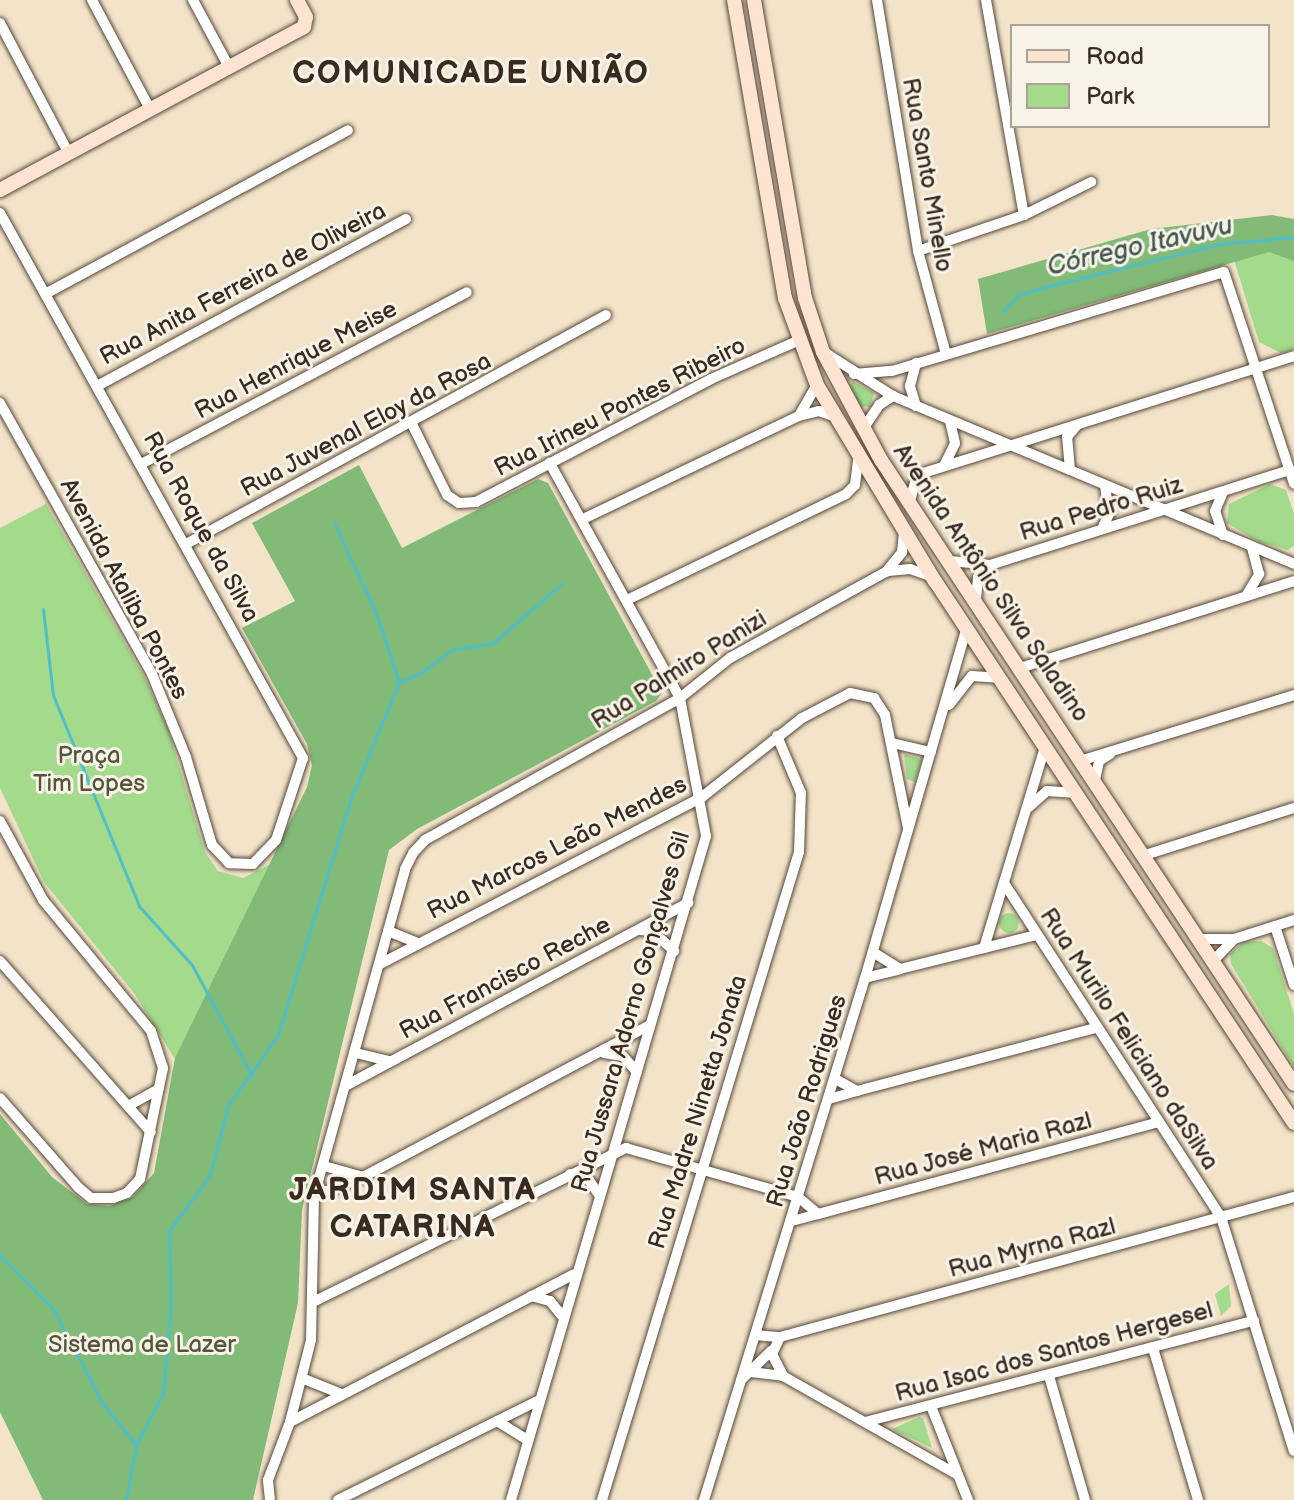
<!DOCTYPE html>
<meta charset="utf-8">
<style>
body{margin:0}
#map{position:relative;width:1294px;height:1500px;overflow:hidden;background:#f2e3c9;font-family:"Balsamiq Sans",sans-serif}
div>[style]{position:absolute}
[style*='--x']{left:calc(var(--x)*1px);top:calc(var(--y)*1px);width:calc(var(--w)*1px);rotate:calc(var(--a)*1deg)}
.green>*{inset:0;background:#a3da8b}
.round{border-radius:50%}
.forest>*{inset:0;background:#82ba77}
.stream>*{height:3px;margin:-1.5px;padding:0 1.5px;transform-origin:1.5px;border-radius:1.5px;background:#51bfc8}
.roads{filter:drop-shadow(0 0 2px #564638) drop-shadow(0 0 2px #564638)}
.street>*{height:10px;margin:-5px;padding:0 5px;transform-origin:5px;border-radius:5px;background:#fff}
.secondary>*{height:14px;margin:-7px;padding:0 7px;transform-origin:7px;border-radius:7px;background:#fde4d1}
span{translate:-50% -50%;white-space:nowrap;text-align:center;line-height:1.15;-webkit-text-stroke:6px #f7f3e8;paint-order:stroke}
.street-label{font-size:24px;color:#3b2a1e}
.park-label{font-size:24px;color:#555639}
.water-label{font-size:26px;color:#425751;font-style:italic}
.district-label{font-size:32px;color:#3b2a1e;font-weight:700;letter-spacing:2px}
.legend{position:absolute;left:1010px;top:24px;width:260px;height:104px;box-sizing:border-box;background:#f7f3e8;border:2px solid #aca397;margin:0;padding:10px 14px;list-style:none;font-size:24px;color:#3b2a1e}
.legend li{display:flex;align-items:center;gap:16px;height:40px}
.legend b{width:40px;border:2px solid #aca397}
</style>
<div id="map">
<div class="green">
<div style="clip-path:polygon(1229px 243px,1294px 249px,1294px 349px,1281px 353px,1259px 342px)"></div>
<div style="clip-path:polygon(853px 381px,874px 393px,870px 407px,859px 406px,849px 387px)"></div>
<div style="clip-path:polygon(1270px 484px,1286px 490px,1294px 514px,1294px 546px,1288px 550px,1257px 541px,1227px 523px,1229px 504px)"></div>
<div style="clip-path:polygon(46px 504px,145px 678px,168px 729px,205px 852px,218px 871px,243px 878px,271px 864px,175px 1059px,134px 993px,44px 882px,0 788px,0 528px)"></div>
<div style="clip-path:polygon(904px 754px,922px 759px,915px 782px,907px 779px)"></div>
<div class="round" style="left:999px;top:913px;width:20px;height:20px"></div>
<div style="clip-path:polygon(1261px 941px,1273px 948px,1294px 1014px,1294px 1067px,1231px 964px,1230px 954px,1244px 942px)"></div>
<div style="clip-path:polygon(1229px 1284px,1231px 1306px,1221px 1316px,1215px 1294px)"></div>
<div style="clip-path:polygon(919px 1417px,923px 1418px,932px 1448px,892px 1429px)"></div>
</div>
<div class="forest">
<div style="clip-path:polygon(1272px 215px,1294px 219px,1294px 261px,1269px 252px,987px 334px,978px 279px,1151px 229px)"></div>
<div style="clip-path:polygon(359px 465px,402px 548px,538px 479px,548px 483px,662px 693px,656px 701px,417px 829px,389px 850px,302px 1210px,298px 1303px,253px 1500px,43px 1500px,0 1412px,0 1114px,52px 1177px,87px 1204px,110px 1206px,133px 1197px,154px 1173px,175px 1058px,307px 787px,312px 765px,307px 744px,242px 628px,295px 601px,252px 523px)"></div>
</div>
<div class="stream">
<div style="--x:1003;--y:312;--w:23;--a:-49"></div>
<div style="--x:1018;--y:295;--w:32;--a:-16"></div>
<div style="--x:1049;--y:286;--w:176;--a:-13.8"></div>
<div style="--x:1220;--y:244;--w:74;--a:-5.4"></div>
<div style="--x:43;--y:609;--w:87;--a:83.4"></div>
<div style="--x:53;--y:695;--w:228;--a:67.8"></div>
<div style="--x:139;--y:906;--w:79;--a:48.1"></div>
<div style="--x:192;--y:965;--w:126;--a:61.6"></div>
<div style="--x:399;--y:682;--w:25;--a:-23"></div>
<div style="--x:422;--y:672;--w:36;--a:-37"></div>
<div style="--x:451;--y:650;--w:43;--a:-9.5"></div>
<div style="--x:493;--y:643;--w:91;--a:-41"></div>
<div style="--x:0;--y:1255;--w:77;--a:45.5"></div>
<div style="--x:54;--y:1310;--w:105;--a:62.7"></div>
<div style="--x:102;--y:1403;--w:54;--a:51"></div>
<div style="--x:136;--y:1445;--w:56;--a:100.3"></div>
<div style="--x:136;--y:1445;--w:59;--a:-62.6"></div>
<div style="--x:163;--y:1393;--w:90;--a:-84.9"></div>
<div style="--x:171;--y:1303;--w:72;--a:-91.6"></div>
<div style="--x:169;--y:1231;--w:69;--a:-53.8"></div>
<div style="--x:210;--y:1175;--w:72;--a:-75.6"></div>
<div style="--x:228;--y:1105;--w:86;--a:-54.5"></div>
<div style="--x:278;--y:1035;--w:248;--a:-72.9"></div>
<div style="--x:351;--y:798;--w:126;--a:-67.5"></div>
<div style="--x:399;--y:682;--w:73;--a:-108.4"></div>
<div style="--x:376;--y:613;--w:99;--a:-115"></div>
</div>
<div class="roads">
<div class="street">
<div style="--x:92;--y:0;--w:123;--a:62"></div>
<div style="--x:193;--y:0;--w:76;--a:61.8"></div>
<div style="--x:877;--y:0;--w:254;--a:80.7"></div>
<div style="--x:918;--y:251;--w:107;--a:74.8"></div>
<div style="--x:986;--y:0;--w:218;--a:80"></div>
<div style="--x:0;--y:23;--w:148;--a:62.2"></div>
<div style="--x:0;--y:213;--w:624;--a:60.93"></div>
<div style="--x:303;--y:758;--w:86;--a:108.2"></div>
<div style="--x:276;--y:840;--w:33;--a:134"></div>
<div style="--x:253;--y:864;--w:24;--a:-178"></div>
<div style="--x:229;--y:863;--w:25;--a:-133"></div>
<div style="--x:212;--y:845;--w:92;--a:-106.5"></div>
<div style="--x:186;--y:757;--w:90;--a:-112.3"></div>
<div style="--x:152;--y:674;--w:311;--a:-119.3"></div>
<div style="--x:918;--y:251;--w:112;--a:-18.8"></div>
<div style="--x:1024;--y:215;--w:75;--a:-26.2"></div>
<div style="--x:47;--y:293;--w:342;--a:-28.4"></div>
<div style="--x:827;--y:354;--w:78;--a:32.5"></div>
<div style="--x:893;--y:396;--w:435;--a:22.7"></div>
<div style="--x:854;--y:374;--w:38;--a:-5"></div>
<div style="--x:892;--y:371;--w:346;--a:-16.6"></div>
<div style="--x:1224;--y:272;--w:223;--a:71.7"></div>
<div style="--x:99;--y:385;--w:349;--a:-28.4"></div>
<div style="--x:916;--y:406;--w:21;--a:-107"></div>
<div style="--x:910;--y:386;--w:24;--a:-75"></div>
<div style="--x:800;--y:414;--w:34;--a:-60"></div>
<div style="--x:411;--y:422;--w:81;--a:63.7"></div>
<div style="--x:447;--y:495;--w:14;--a:34"></div>
<div style="--x:459;--y:503;--w:17;--a:-3"></div>
<div style="--x:476;--y:502;--w:265;--a:-27.6"></div>
<div style="--x:711;--y:379;--w:94;--a:-23.8"></div>
<div style="--x:863;--y:429;--w:29;--a:-56"></div>
<div style="--x:879;--y:405;--w:17;--a:-33"></div>
<div style="--x:143;--y:463;--w:366;--a:-27.8"></div>
<div style="--x:944;--y:466;--w:25;--a:-64"></div>
<div style="--x:955;--y:443;--w:23;--a:-103"></div>
<div style="--x:1070;--y:470;--w:33;--a:-95"></div>
<div style="--x:1067;--y:437;--w:16;--a:-50"></div>
<div style="--x:910;--y:501;--w:27;--a:-75"></div>
<div style="--x:917;--y:475;--w:395;--a:-17.5"></div>
<div style="--x:583;--y:519;--w:239;--a:-25.5"></div>
<div style="--x:799;--y:416;--w:21;--a:-14"></div>
<div style="--x:819;--y:411;--w:15;--a:20"></div>
<div style="--x:1102;--y:529;--w:17;--a:-65"></div>
<div style="--x:1109;--y:514;--w:28;--a:-98"></div>
<div style="--x:1223;--y:535;--w:25;--a:-108"></div>
<div style="--x:1215;--y:511;--w:21;--a:-67"></div>
<div style="--x:188;--y:543;--w:476;--a:-28.6"></div>
<div style="--x:951;--y:561;--w:39;--a:6"></div>
<div style="--x:990;--y:565;--w:315;--a:-17.6"></div>
<div style="--x:888;--y:571;--w:22;--a:-5"></div>
<div style="--x:910;--y:569;--w:21;--a:19"></div>
<div style="--x:1246;--y:596;--w:26;--a:-59"></div>
<div style="--x:1259;--y:574;--w:27;--a:-105"></div>
<div style="--x:627;--y:600;--w:243;--a:-25.8"></div>
<div style="--x:846;--y:494;--w:13;--a:-45"></div>
<div style="--x:855;--y:485;--w:25;--a:-83"></div>
<div style="--x:976;--y:600;--w:23;--a:-85"></div>
<div style="--x:978;--y:577;--w:17;--a:-45"></div>
<div style="--x:1020;--y:668;--w:287;--a:-17.6"></div>
<div style="--x:949;--y:705;--w:37;--a:-52"></div>
<div style="--x:972;--y:676;--w:26;--a:4"></div>
<div style="--x:892;--y:743;--w:40;--a:13"></div>
<div style="--x:1083;--y:760;--w:221;--a:-17.1"></div>
<div style="--x:1095;--y:780;--w:19;--a:-78"></div>
<div style="--x:1099;--y:761;--w:13;--a:-32"></div>
<div style="--x:1029;--y:807;--w:24;--a:-42"></div>
<div style="--x:1047;--y:791;--w:30;--a:4"></div>
<div style="--x:0;--y:821;--w:90;--a:61.4"></div>
<div style="--x:43;--y:900;--w:170;--a:50.5"></div>
<div style="--x:151;--y:1031;--w:39;--a:72"></div>
<div style="--x:163;--y:1068;--w:113;--a:101.7"></div>
<div style="--x:140;--y:1179;--w:19;--a:133"></div>
<div style="--x:127;--y:1193;--w:15;--a:160"></div>
<div style="--x:113;--y:1198;--w:22;--a:180"></div>
<div style="--x:91;--y:1198;--w:17;--a:-140"></div>
<div style="--x:78;--y:1187;--w:118;--a:-131.2"></div>
<div style="--x:1145;--y:855;--w:156;--a:-17.5"></div>
<div style="--x:1004;--y:883;--w:398;--a:57"></div>
<div style="--x:1221;--y:1217;--w:245;--a:72.7"></div>
<div style="--x:1275;--y:926;--w:62;--a:72.1"></div>
<div style="--x:640;--y:930;--w:12;--a:5"></div>
<div style="--x:652;--y:931;--w:30;--a:42"></div>
<div style="--x:388;--y:931;--w:31;--a:22"></div>
<div style="--x:1201;--y:939;--w:33;--a:0"></div>
<div style="--x:1234;--y:939;--w:63;--a:-17.6"></div>
<div style="--x:984;--y:948;--w:210;--a:-73.1"></div>
<div style="--x:1214;--y:960;--w:29;--a:-46"></div>
<div style="--x:0;--y:961;--w:228;--a:48.6"></div>
<div style="--x:380;--y:964;--w:363;--a:-27.4"></div>
<div style="--x:702;--y:797;--w:127;--a:-38.3"></div>
<div style="--x:802;--y:718;--w:54;--a:-27.5"></div>
<div style="--x:850;--y:693;--w:25;--a:12"></div>
<div style="--x:874;--y:698;--w:20;--a:57"></div>
<div style="--x:885;--y:715;--w:115;--a:78.5"></div>
<div style="--x:900;--y:969;--w:140;--a:-14"></div>
<div style="--x:865;--y:978;--w:36;--a:-14"></div>
<div style="--x:900;--y:969;--w:32;--a:-148"></div>
<div style="--x:356;--y:1053;--w:34;--a:14"></div>
<div style="--x:604;--y:1053;--w:19;--a:9"></div>
<div style="--x:623;--y:1056;--w:21;--a:49"></div>
<div style="--x:347;--y:1085;--w:387;--a:-28.1"></div>
<div style="--x:857;--y:1091;--w:246;--a:-14.8"></div>
<div style="--x:829;--y:1099;--w:29;--a:-16"></div>
<div style="--x:857;--y:1091;--w:25;--a:-151"></div>
<div style="--x:128;--y:1106;--w:35;--a:-29"></div>
<div style="--x:324;--y:1166;--w:41;--a:15.8"></div>
<div style="--x:570;--y:1174;--w:20;--a:18"></div>
<div style="--x:589;--y:1180;--w:18;--a:56"></div>
<div style="--x:314;--y:1196;--w:53;--a:-21.2"></div>
<div style="--x:363;--y:1177;--w:325;--a:-27.9"></div>
<div style="--x:818;--y:1214;--w:353;--a:-15.1"></div>
<div style="--x:531;--y:1296;--w:20;--a:15"></div>
<div style="--x:550;--y:1301;--w:19;--a:51"></div>
<div style="--x:315;--y:1301;--w:347;--a:-26.2"></div>
<div style="--x:626;--y:1148;--w:179;--a:15.9"></div>
<div style="--x:798;--y:1197;--w:26;--a:40"></div>
<div style="--x:818;--y:1214;--w:28;--a:165"></div>
<div style="--x:755;--y:1335;--w:25;--a:5"></div>
<div style="--x:780;--y:1337;--w:533;--a:-15.24"></div>
<div style="--x:780;--y:1337;--w:19;--a:115"></div>
<div style="--x:772;--y:1354;--w:25;--a:63"></div>
<div style="--x:783;--y:1376;--w:201;--a:29.5"></div>
<div style="--x:1153;--y:1348;--w:159;--a:73.5"></div>
<div style="--x:751;--y:1372;--w:32;--a:7"></div>
<div style="--x:1049;--y:1376;--w:129;--a:73.8"></div>
<div style="--x:304;--y:1379;--w:40;--a:22"></div>
<div style="--x:741;--y:1380;--w:42;--a:-44"></div>
<div style="--x:931;--y:1406;--w:101;--a:68.5"></div>
<div style="--x:497;--y:1421;--w:36;--a:32"></div>
<div style="--x:290;--y:1422;--w:320;--a:-27.5"></div>
<div style="--x:865;--y:1422;--w:402;--a:-14.6"></div>
<div style="--x:270;--y:1500;--w:20;--a:-96"></div>
<div style="--x:268;--y:1480;--w:62;--a:-69.2"></div>
<div style="--x:290;--y:1422;--w:85;--a:-75.6"></div>
<div style="--x:311;--y:1340;--w:144;--a:-88.8"></div>
<div style="--x:314;--y:1196;--w:339;--a:-74.4"></div>
<div style="--x:405;--y:869;--w:18;--a:-63"></div>
<div style="--x:413;--y:853;--w:18;--a:-47"></div>
<div style="--x:425;--y:840;--w:292;--a:-29.1"></div>
<div style="--x:680;--y:698;--w:64;--a:-38.7"></div>
<div style="--x:730;--y:658;--w:178;--a:-28.9"></div>
<div style="--x:886;--y:572;--w:26;--a:-51"></div>
<div style="--x:902;--y:552;--w:19;--a:-84"></div>
<div style="--x:338;--y:1500;--w:222;--a:-26.4"></div>
<div style="--x:511;--y:1500;--w:692;--a:-73.63"></div>
<div style="--x:706;--y:836;--w:140;--a:-100.7"></div>
<div style="--x:680;--y:698;--w:269;--a:-119"></div>
<div style="--x:602;--y:1500;--w:677;--a:-73.09"></div>
<div style="--x:799;--y:852;--w:59;--a:-88.1"></div>
<div style="--x:801;--y:793;--w:62;--a:-112.8"></div>
<div style="--x:704;--y:1500;--w:546;--a:-72.86"></div>
<div style="--x:865;--y:978;--w:365;--a:-73.8"></div>
</div>
<div class="secondary">
<div style="--x:734;--y:0;--w:302;--a:80.3"></div>
<div style="--x:785;--y:298;--w:93;--a:69.8"></div>
<div style="--x:817;--y:385;--w:229;--a:59"></div>
<div style="--x:935;--y:581;--w:650;--a:56.48"></div>
<div style="--x:754;--y:0;--w:302;--a:80.3"></div>
<div style="--x:805;--y:298;--w:57;--a:71.6"></div>
<div style="--x:823;--y:352;--w:123;--a:61.8"></div>
<div style="--x:881;--y:460;--w:748;--a:56.5"></div>
<div style="--x:0;--y:190;--w:345;--a:-28.2"></div>
<div style="--x:304;--y:27;--w:10;--a:-79"></div>
<div style="--x:306;--y:17;--w:19;--a:-118"></div>
</div>
</div>
<div class="street-label">
<span style="left:927px;top:175px;rotate:80deg">Rua Santo Minello</span>
<span style="left:243px;top:284px;rotate:-28deg">Rua Anita Ferreira de Oliveira</span>
<span style="left:296px;top:360px;rotate:-28deg">Rua Henrique Meise</span>
<span style="left:620px;top:407px;rotate:-27deg">Rua Irineu Pontes Ribeiro</span>
<span style="left:366px;top:425px;rotate:-28deg">Rua Juvenal Eloy da Rosa</span>
<span style="left:1101px;top:509px;rotate:-17deg">Rua Pedro Ruiz</span>
<span style="left:201px;top:527px;rotate:61deg">Rua Roque da Silva</span>
<span style="left:991px;top:583px;rotate:56deg">Avenida Antônio Silva Saladino</span>
<span style="left:124px;top:589px;rotate:62deg">Avenida Ataliba Pontes</span>
<span style="left:679px;top:670px;rotate:-32deg">Rua Palmiro Panizi</span>
<span style="left:557px;top:848px;rotate:-27deg">Rua Marcos Leão Mendes</span>
<span style="left:505px;top:978px;rotate:-28deg">Rua Francisco Reche</span>
<span style="left:631px;top:1012px;rotate:-74deg">Rua Jussara Adorno Gonçalves Gil</span>
<span style="left:1129px;top:1039px;rotate:57deg">Rua Murilo Feliciano daSilva</span>
<span style="left:807px;top:1101px;rotate:-73deg">Rua João Rodrigues</span>
<span style="left:698px;top:1112px;rotate:-73deg">Rua Madre Ninetta Jonata</span>
<span style="left:983px;top:1149px;rotate:-15deg">Rua José Maria Razl</span>
<span style="left:1032px;top:1248px;rotate:-15deg">Rua Myrna Razl</span>
<span style="left:1054px;top:1352px;rotate:-15deg">Rua Isac dos Santos Hergesel</span>
</div>
<div class="park-label">
<span style="left:89px;top:770px">Praça<br>Tim Lopes</span>
<span style="left:142px;top:1345px">Sistema de Lazer</span>
</div>
<div class="water-label">
<span style="left:1140px;top:247px;rotate:-13deg">Córrego Itavuvu</span>
</div>
<div class="district-label">
<span style="left:471px;top:74px">COMUNICADE UNIÃO</span>
<span style="left:413px;top:1210px">JARDIM SANTA<br>CATARINA</span>
</div>
<ul class="legend">
<li><b style="height:10px;background:#fde4d1"></b>Road</li>
<li><b style="height:22px;background:#a3da8b"></b>Park</li>
</ul>
</div>
